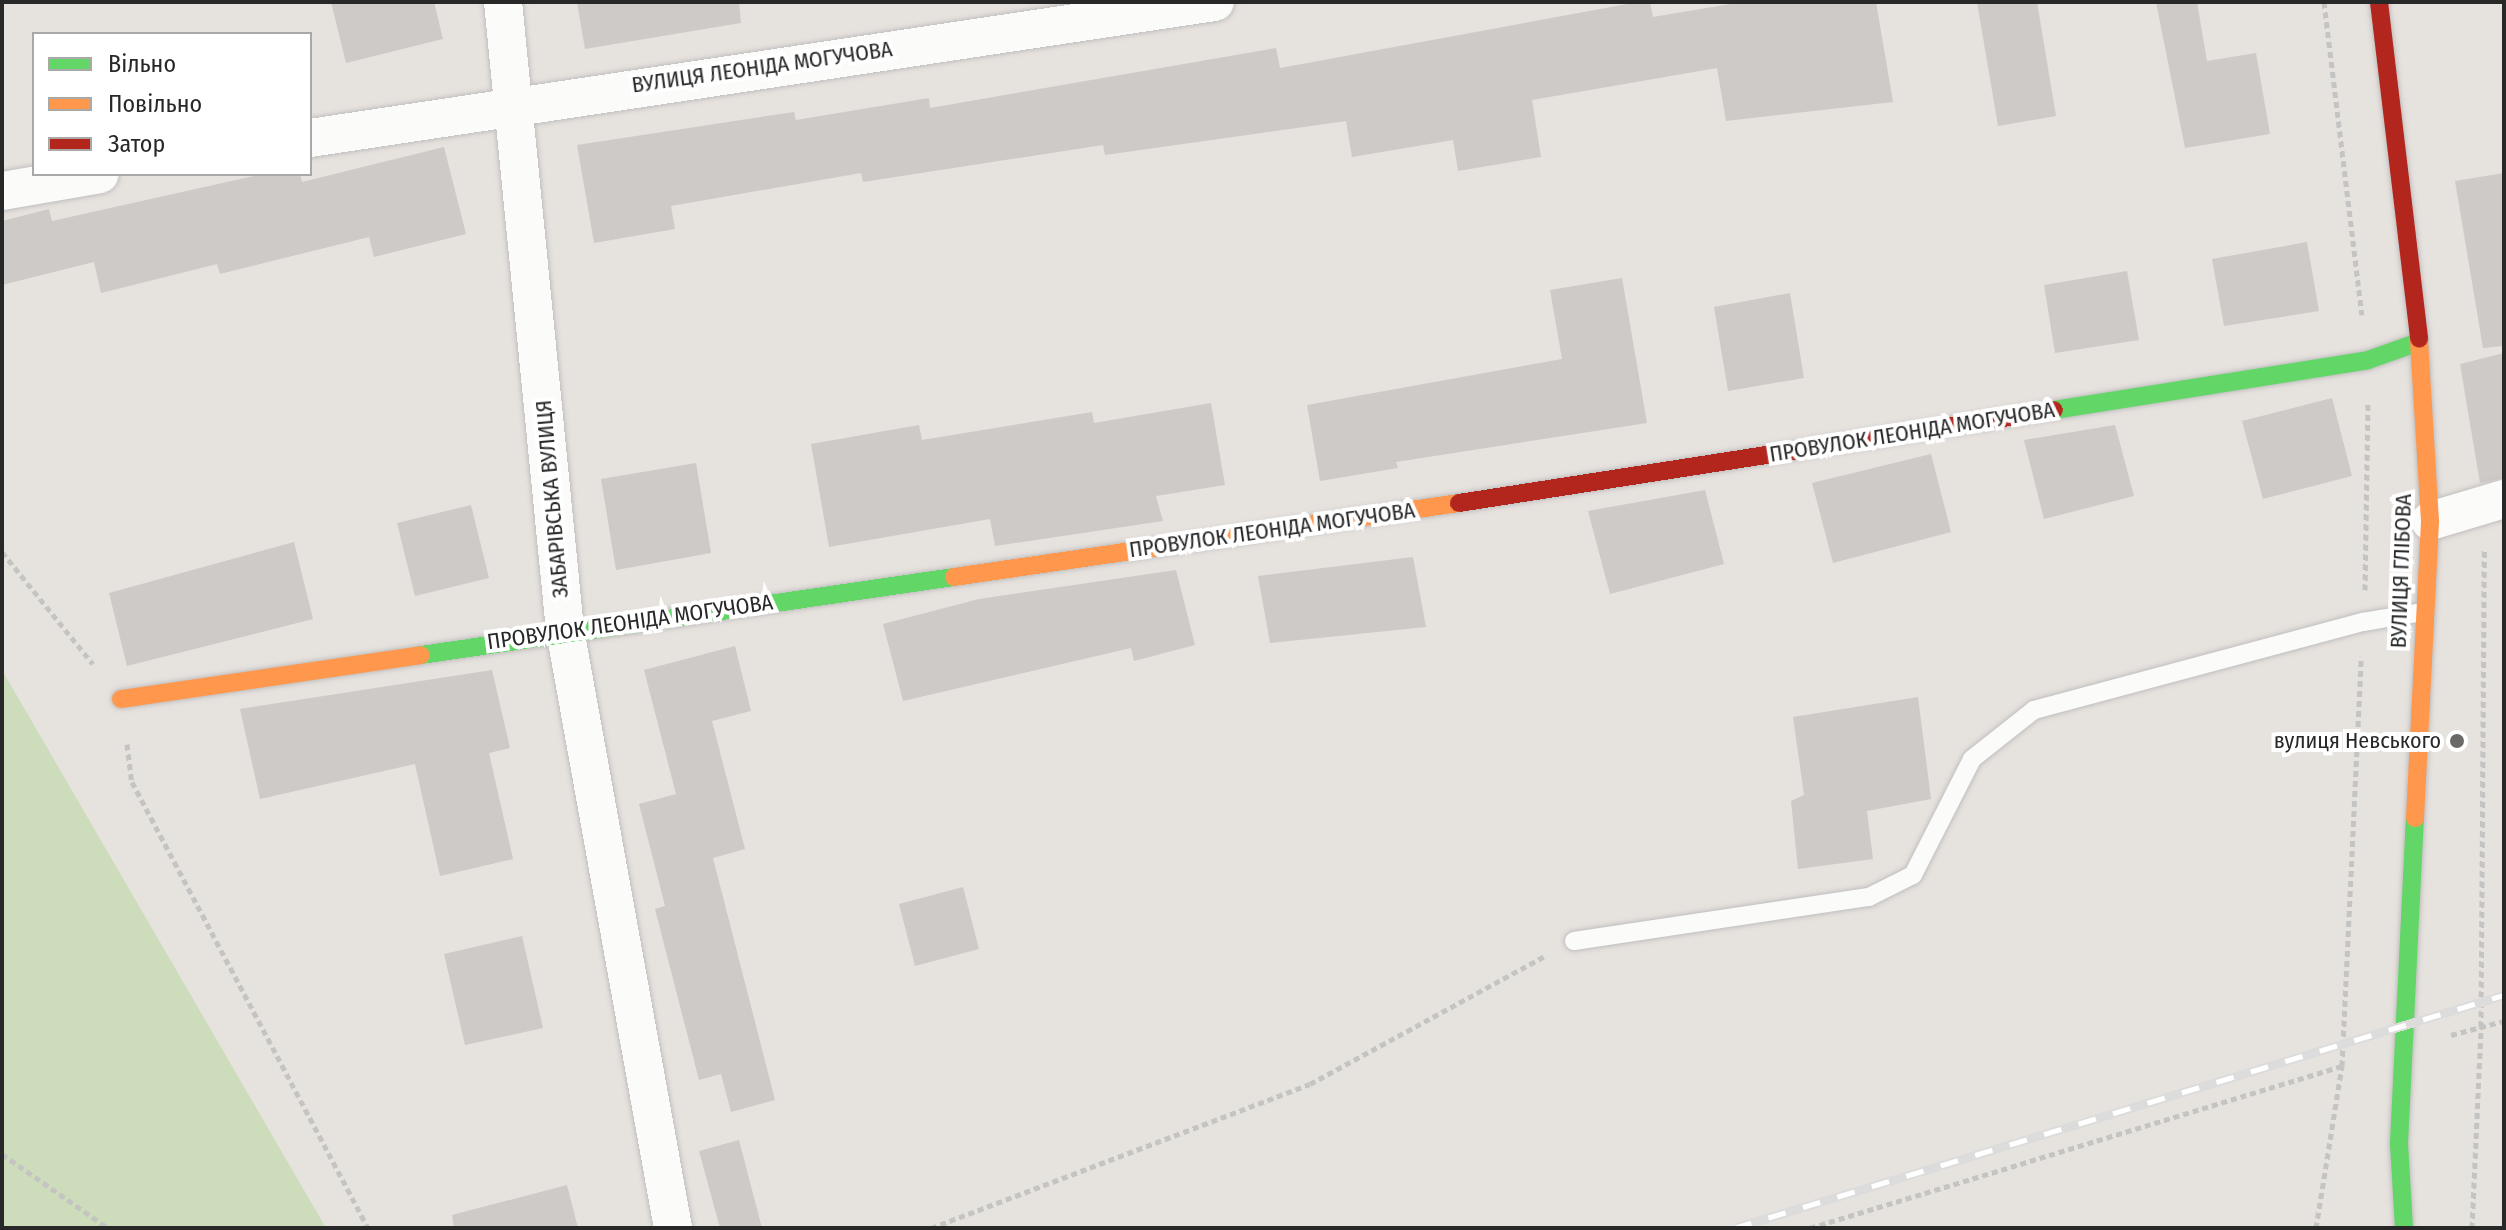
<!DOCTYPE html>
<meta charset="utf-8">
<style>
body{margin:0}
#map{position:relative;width:2506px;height:1230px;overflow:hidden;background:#e6e2de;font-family:"Fira Sans Condensed",sans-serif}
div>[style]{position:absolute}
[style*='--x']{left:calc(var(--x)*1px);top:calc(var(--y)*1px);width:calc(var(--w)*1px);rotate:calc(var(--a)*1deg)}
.green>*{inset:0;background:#cdddbb}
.building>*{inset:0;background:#cdcac8}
.path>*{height:5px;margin-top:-2.5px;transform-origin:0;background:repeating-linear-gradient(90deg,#c4c4c3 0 6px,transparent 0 10px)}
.roads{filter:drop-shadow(0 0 2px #c0bfbf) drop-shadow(0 0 2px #c0bfbf)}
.lane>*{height:18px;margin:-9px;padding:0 9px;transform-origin:9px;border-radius:9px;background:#fbfbfa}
.street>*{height:38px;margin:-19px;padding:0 19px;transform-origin:19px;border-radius:19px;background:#fbfbfa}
.fast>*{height:18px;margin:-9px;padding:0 9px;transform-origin:9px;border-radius:9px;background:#63d668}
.slow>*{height:18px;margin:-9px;padding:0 9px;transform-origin:9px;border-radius:9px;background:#ff974d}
.jam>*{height:18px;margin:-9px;padding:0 9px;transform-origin:9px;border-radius:9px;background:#b3261e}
.rail>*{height:9px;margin-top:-4.5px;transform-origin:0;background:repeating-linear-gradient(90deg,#fff 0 18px,#dddcdd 0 36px);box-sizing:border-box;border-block:2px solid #dddcdd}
.dots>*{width:22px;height:22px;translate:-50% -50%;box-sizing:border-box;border:4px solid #fff;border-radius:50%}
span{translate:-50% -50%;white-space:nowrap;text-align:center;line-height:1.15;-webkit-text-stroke:8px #fff;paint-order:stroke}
.street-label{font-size:22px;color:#282828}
.poi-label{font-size:22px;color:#282828}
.right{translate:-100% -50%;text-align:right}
.frame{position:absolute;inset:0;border:4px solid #282828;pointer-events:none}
.legend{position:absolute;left:32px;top:32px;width:280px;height:144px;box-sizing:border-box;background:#fff;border:2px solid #a9a9a9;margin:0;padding:10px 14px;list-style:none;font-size:24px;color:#282828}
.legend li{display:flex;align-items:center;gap:16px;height:40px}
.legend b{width:40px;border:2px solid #a9a9a9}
</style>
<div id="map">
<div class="green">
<div style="clip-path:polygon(2px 670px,326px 1228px,2px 1228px)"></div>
</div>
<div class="building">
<div style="clip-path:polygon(331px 2px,434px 2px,443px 39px,346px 63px)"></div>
<div style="clip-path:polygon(577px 2px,739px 2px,741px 23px,585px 49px)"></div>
<div style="clip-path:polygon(1638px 2px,1650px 2px,1653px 17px,1742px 2px,1876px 2px,1893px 102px,1726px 121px,1717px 68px,1532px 100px,1541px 157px,1458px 171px,1453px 140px,1352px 157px,1346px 121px,1105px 155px,1103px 145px,863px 182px,861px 173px,671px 206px,675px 229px,594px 243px,577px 145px,794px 112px,796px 120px,929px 98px,930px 108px,1276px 48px,1280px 68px)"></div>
<div style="clip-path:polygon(1977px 2px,2037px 2px,2056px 116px,1998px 126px)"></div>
<div style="clip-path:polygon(2156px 2px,2197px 2px,2207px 61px,2256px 53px,2270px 134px,2185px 148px)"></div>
<div style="clip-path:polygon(444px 147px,466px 234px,374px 257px,369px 237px,220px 274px,217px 264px,101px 293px,94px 262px,2px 285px,2px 221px,49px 209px,52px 221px,263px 174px,300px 174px,302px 182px)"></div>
<div style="clip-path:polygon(2504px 173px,2504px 346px,2483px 348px,2455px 181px)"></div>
<div style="clip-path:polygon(2307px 242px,2319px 311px,2224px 326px,2212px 259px)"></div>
<div style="clip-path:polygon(2127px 271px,2139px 340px,2055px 353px,2044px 285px)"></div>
<div style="clip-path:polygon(1622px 278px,1647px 423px,1396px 462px,1398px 468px,1320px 481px,1307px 405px,1562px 359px,1550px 290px)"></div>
<div style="clip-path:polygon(1790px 293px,1804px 378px,1728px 391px,1714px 307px)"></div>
<div style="clip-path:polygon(2504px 353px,2504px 478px,2480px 483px,2460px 364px)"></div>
<div style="clip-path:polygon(2332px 398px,2352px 476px,2263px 499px,2242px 421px)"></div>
<div style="clip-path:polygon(1211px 403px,1225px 485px,1156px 496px,1163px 521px,995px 546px,990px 519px,829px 547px,811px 444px,919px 425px,922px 440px,1092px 412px,1094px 423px)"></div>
<div style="clip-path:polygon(2115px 425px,2134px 496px,2044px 519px,2024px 440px)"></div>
<div style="clip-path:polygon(1931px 454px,1951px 532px,1833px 563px,1812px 483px)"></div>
<div style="clip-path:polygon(696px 463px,711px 553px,616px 570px,601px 479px)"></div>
<div style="clip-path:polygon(1705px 490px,1724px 564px,1610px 594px,1588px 511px)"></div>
<div style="clip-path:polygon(471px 505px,489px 578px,415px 596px,397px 523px)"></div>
<div style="clip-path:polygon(294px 542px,313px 619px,127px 666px,109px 593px)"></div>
<div style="clip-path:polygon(1413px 557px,1426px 627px,1270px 643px,1258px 576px)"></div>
<div style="clip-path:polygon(1176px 570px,1195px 645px,1134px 661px,1131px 648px,903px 701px,883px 624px,979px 599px)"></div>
<div style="clip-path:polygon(735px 646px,751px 711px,712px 721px,745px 849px,713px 858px,775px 1100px,731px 1112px,721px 1074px,699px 1080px,655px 909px,665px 906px,639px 804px,676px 794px,644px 670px)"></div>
<div style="clip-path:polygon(492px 670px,510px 748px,489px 753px,513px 859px,440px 876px,415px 764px,260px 799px,240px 709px)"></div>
<div style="clip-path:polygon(1918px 697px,1931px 799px,1867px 811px,1873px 859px,1798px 869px,1791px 801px,1804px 795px,1793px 717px)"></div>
<div style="clip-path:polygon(963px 887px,979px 949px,915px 966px,899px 904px)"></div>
<div style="clip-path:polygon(522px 936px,543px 1028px,465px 1045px,444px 954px)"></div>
<div style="clip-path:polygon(739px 1140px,762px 1228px,720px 1228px,699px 1151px)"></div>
<div style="clip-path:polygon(567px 1185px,578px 1228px,454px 1228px,452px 1215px)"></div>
</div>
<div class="path">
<div style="--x:2324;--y:2;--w:315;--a:83.1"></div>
<div style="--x:2;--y:552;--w:144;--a:50.9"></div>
<div style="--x:2365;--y:590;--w:186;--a:-89.1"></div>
<div style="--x:127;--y:744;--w:38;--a:83"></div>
<div style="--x:132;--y:782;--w:505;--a:62.11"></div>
<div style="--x:2451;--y:1035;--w:55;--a:-14.8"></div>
<div style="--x:2;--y:1154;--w:129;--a:34.9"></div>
<div style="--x:931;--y:1228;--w:405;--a:-20.8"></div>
<div style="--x:1310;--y:1084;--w:268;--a:-28.6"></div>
<div style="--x:1810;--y:1228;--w:556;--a:-16.94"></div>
<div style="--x:2316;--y:1228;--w:164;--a:-80.9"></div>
<div style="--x:2342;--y:1066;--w:410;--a:-87.3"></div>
<div style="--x:2472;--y:1228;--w:201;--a:-87.4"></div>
<div style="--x:2481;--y:1027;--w:479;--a:-89.6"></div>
</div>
<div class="roads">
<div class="lane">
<div style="--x:1574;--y:941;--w:298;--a:-8.5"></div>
<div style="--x:1869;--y:897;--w:49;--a:-26.6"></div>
<div style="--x:1913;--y:875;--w:130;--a:-63"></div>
<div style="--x:1972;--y:759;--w:79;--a:-38.3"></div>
<div style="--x:2034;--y:710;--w:341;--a:-15"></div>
<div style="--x:2363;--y:622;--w:61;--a:-9.5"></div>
</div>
<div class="street">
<div style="--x:503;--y:2;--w:631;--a:84.36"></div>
<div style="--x:565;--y:630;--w:608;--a:79.76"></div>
<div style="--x:310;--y:138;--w:915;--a:-8.55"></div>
<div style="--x:2;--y:191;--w:99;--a:-9.8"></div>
<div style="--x:2430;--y:521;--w:77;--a:-16.6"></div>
</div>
<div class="fast">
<div style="--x:2054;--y:410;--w:318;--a:-9"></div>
<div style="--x:2368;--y:360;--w:54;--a:-19.4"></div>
<div style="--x:421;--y:655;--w:539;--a:-8.33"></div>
<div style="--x:2404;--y:1228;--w:85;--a:-93.4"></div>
<div style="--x:2399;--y:1143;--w:325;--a:-87.2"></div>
</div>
<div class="slow">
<div style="--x:954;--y:577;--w:510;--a:-8.34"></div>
<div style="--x:121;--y:699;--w:303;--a:-8.3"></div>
<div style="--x:2415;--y:818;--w:297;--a:-87.1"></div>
<div style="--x:2430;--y:521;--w:182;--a:-93.5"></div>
</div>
<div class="jam">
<div style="--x:2379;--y:2;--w:339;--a:83.2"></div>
<div style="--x:1459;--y:503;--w:602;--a:-8.88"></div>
</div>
</div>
<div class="rail">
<div style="--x:1734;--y:1228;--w:804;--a:-16.84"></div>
</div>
<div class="dots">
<div style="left:2457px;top:741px;background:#6a6968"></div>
</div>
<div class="street-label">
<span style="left:762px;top:67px;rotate:-8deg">ВУЛИЦЯ ЛЕОНІДА МОГУЧОВА</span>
<span style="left:1912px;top:432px;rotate:-9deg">ПРОВУЛОК ЛЕОНІДА МОГУЧОВА</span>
<span style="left:552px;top:499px;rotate:-95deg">ЗАБАРІВСЬКА ВУЛИЦЯ</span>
<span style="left:1272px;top:530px;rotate:-8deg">ПРОВУЛОК ЛЕОНІДА МОГУЧОВА</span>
<span style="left:2401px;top:571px;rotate:-88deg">ВУЛИЦЯ ГЛІБОВА</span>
<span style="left:630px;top:622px;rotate:-8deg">ПРОВУЛОК ЛЕОНІДА МОГУЧОВА</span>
</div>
<div class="poi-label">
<span class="right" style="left:2441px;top:741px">вулиця Невського</span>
</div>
<div class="frame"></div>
<ul class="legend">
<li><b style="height:10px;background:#63d668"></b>Вільно</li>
<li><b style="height:10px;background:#ff974d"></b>Повільно</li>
<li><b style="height:10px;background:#b3261e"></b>Затор</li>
</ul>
</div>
